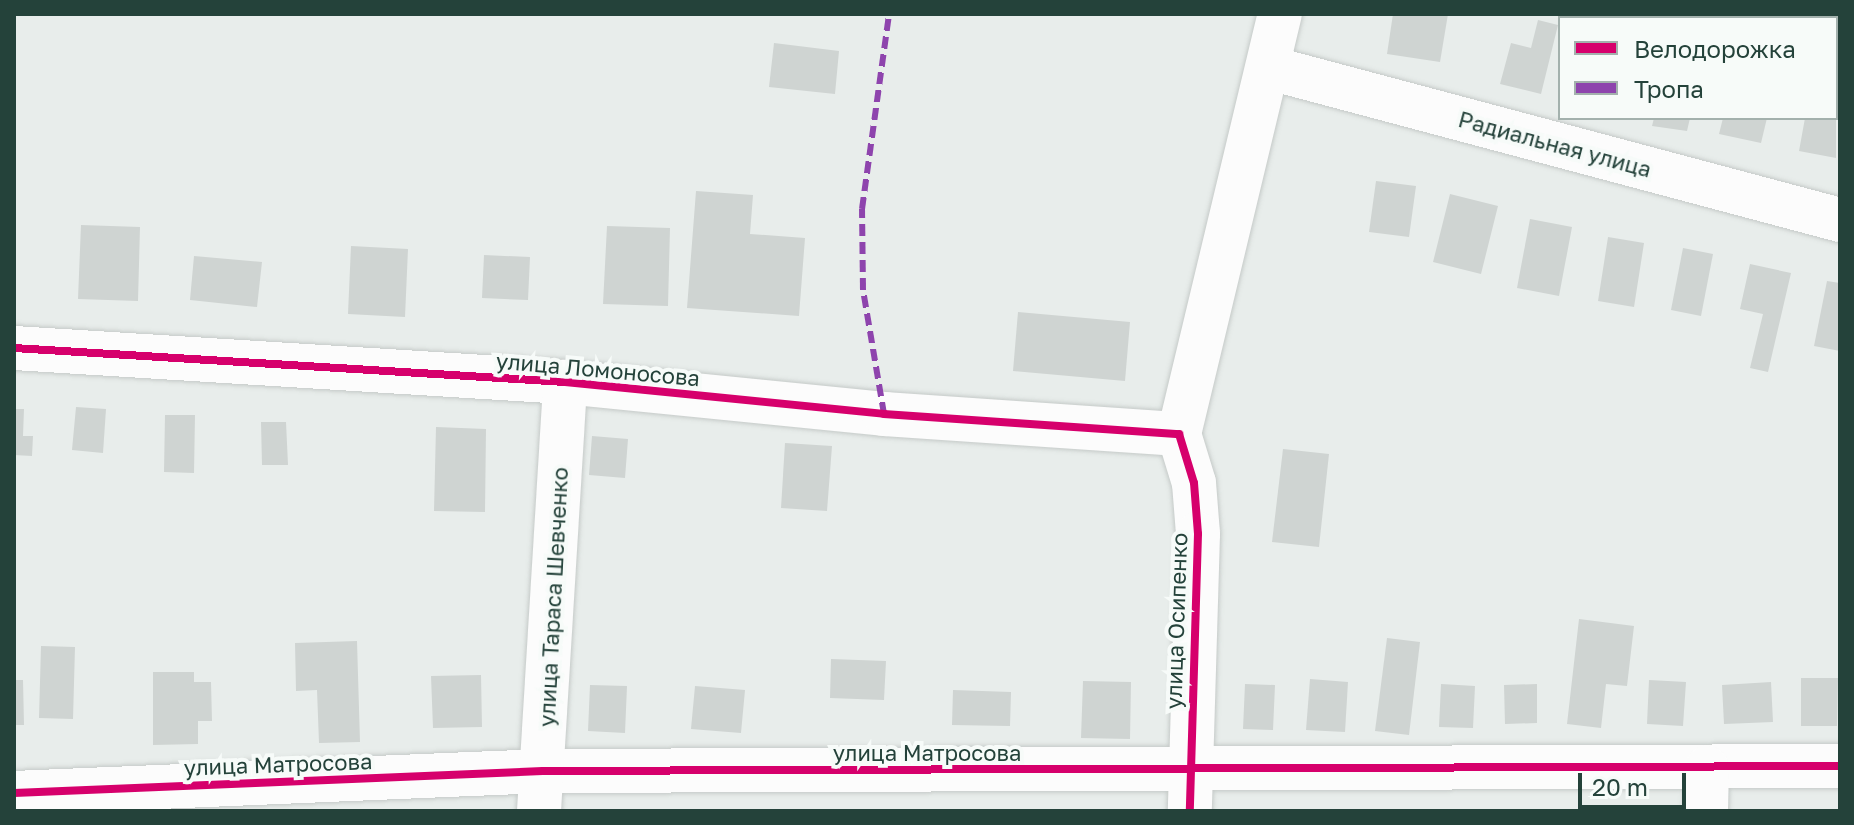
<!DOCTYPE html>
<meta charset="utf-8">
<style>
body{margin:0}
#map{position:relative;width:1854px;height:825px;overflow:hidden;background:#e8edeb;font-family:"Golos Text",sans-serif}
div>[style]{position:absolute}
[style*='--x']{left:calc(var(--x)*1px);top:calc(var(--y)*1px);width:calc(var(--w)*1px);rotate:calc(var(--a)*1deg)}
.building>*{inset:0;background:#cfd4d2}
.roads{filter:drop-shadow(0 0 2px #c5cac8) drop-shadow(0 0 2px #c5cac8)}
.minor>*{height:44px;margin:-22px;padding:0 22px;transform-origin:22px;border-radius:22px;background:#fcfcfc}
.quiet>*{height:6px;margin-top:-3px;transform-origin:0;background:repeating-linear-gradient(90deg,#8e44ad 0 12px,transparent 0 18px)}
.cycleway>*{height:8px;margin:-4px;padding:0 4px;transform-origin:4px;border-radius:4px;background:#d6006c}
span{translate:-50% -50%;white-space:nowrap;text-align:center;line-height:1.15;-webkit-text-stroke:8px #f7fbf9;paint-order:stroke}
.street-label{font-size:22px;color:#24423a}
.frame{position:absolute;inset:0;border:16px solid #24423a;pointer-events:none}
.legend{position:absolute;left:1558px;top:16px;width:280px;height:104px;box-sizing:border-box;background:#f7fbf9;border:2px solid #a3b1ad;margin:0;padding:10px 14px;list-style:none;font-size:24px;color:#24423a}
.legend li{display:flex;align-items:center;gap:16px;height:40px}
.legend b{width:40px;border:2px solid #a3b1ad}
.scale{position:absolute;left:1578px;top:773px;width:108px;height:36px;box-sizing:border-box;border:4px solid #24423a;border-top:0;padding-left:10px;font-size:24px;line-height:28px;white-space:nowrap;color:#24423a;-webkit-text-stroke:6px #f7fbf9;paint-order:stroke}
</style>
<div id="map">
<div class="building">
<div style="clip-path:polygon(1393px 14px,1448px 14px,1440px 62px,1387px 54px)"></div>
<div style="clip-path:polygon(1538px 20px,1558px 25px,1541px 94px,1500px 84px,1511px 43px,1531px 48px)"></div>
<div style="clip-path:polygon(774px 43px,839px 51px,835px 94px,769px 87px)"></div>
<div style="clip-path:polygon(1836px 74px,1836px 158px,1799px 151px,1805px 118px,1836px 118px)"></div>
<div style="clip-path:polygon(1654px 118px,1690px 118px,1687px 131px,1652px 126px)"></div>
<div style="clip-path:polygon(1723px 118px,1767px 118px,1761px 143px,1719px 134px)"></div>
<div style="clip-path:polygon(1376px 181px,1416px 186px,1409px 237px,1369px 232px)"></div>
<div style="clip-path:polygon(696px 191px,753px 195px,750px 234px,805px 238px,799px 316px,687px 308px)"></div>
<div style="clip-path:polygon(1450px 194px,1498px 206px,1481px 274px,1433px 262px)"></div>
<div style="clip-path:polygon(1530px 219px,1572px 227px,1559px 296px,1517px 288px)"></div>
<div style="clip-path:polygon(81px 225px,140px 227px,138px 301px,78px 299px)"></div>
<div style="clip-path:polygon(607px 226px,670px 228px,668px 306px,603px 304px)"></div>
<div style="clip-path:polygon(1608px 237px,1644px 243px,1634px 307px,1598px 301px)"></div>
<div style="clip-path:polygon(351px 246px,408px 249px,405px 317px,348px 314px)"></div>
<div style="clip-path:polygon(1683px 248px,1713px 254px,1701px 316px,1671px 310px)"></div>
<div style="clip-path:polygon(484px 255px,530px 257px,528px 300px,482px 298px)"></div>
<div style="clip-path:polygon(194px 256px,262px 262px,257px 307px,190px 300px)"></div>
<div style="clip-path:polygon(1750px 264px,1791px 273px,1768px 372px,1750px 368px,1763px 314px,1740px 309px)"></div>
<div style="clip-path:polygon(1827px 281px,1840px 283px,1840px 351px,1814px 346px)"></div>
<div style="clip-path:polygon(1018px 312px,1130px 322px,1125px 381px,1013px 371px)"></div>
<div style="clip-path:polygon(76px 407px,106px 409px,103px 453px,72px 450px)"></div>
<div style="clip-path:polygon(14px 409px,24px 409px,23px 436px,33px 436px,32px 456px,14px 455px)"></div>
<div style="clip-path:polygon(165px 415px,195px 415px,194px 473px,164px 472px)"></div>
<div style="clip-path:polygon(261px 422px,286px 422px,288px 465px,262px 465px)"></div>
<div style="clip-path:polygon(436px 427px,486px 429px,485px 512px,434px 511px)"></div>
<div style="clip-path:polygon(592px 436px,628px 439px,625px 478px,589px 475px)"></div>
<div style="clip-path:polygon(785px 443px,832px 446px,827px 511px,781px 508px)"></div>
<div style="clip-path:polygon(1283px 449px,1329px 454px,1319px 547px,1272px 542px)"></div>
<div style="clip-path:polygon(1579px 619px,1634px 626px,1627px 686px,1606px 684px,1601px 728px,1567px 724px)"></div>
<div style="clip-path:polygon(1387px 638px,1420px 642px,1409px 735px,1375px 731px)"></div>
<div style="clip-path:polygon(357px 641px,360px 742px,319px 743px,317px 690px,296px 691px,295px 643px)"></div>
<div style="clip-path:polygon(41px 646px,75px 647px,73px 719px,39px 718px)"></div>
<div style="clip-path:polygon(831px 659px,886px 661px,884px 700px,830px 698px)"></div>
<div style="clip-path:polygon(153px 672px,194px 672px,194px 682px,211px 682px,212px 721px,198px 721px,198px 744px,153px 745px)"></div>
<div style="clip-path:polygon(481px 675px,482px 727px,433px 728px,431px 676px)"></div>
<div style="clip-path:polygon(1801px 678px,1838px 678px,1837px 726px,1801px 726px)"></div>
<div style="clip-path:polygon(1310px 679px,1348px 682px,1345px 732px,1306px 730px)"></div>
<div style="clip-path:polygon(14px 680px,23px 680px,24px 725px,14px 725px)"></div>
<div style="clip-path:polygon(1649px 680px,1686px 682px,1683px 726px,1647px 724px)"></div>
<div style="clip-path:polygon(1083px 681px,1131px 682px,1130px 739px,1081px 738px)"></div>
<div style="clip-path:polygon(1771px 682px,1773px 722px,1724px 724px,1722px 685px)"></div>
<div style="clip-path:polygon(1245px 684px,1275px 685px,1273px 730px,1243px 729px)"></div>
<div style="clip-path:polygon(1441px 684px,1475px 686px,1473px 728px,1439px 727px)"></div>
<div style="clip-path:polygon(1537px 684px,1537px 723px,1505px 724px,1504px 685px)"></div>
<div style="clip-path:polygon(590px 685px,627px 686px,625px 733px,588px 731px)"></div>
<div style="clip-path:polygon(695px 686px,745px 690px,741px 733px,691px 729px)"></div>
<div style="clip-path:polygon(953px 690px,1011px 692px,1010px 726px,952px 725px)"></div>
</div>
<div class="roads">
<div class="minor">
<div style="--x:1270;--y:68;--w:590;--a:14.93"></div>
<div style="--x:14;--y:348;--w:552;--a:3.53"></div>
<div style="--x:565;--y:382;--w:321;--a:5.7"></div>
<div style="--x:884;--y:414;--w:296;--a:3.9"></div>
<div style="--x:1179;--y:434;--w:432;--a:-76.5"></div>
<div style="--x:1179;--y:434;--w:51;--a:73"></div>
<div style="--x:1194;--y:483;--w:51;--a:85.5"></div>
<div style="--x:1198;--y:534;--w:277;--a:91.7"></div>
<div style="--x:14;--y:793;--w:529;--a:-2.38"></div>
<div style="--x:543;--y:771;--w:1297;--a:-0.22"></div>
<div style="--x:539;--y:811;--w:430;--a:-86.5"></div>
<div style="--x:1706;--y:811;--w:43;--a:-88.7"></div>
</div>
</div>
<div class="quiet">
<div style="--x:884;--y:414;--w:126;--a:-99.6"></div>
<div style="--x:863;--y:290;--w:81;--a:-90.7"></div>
<div style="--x:862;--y:209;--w:197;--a:-82.1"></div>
</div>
<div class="cycleway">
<div style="--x:14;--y:348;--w:552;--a:3.53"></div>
<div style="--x:565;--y:382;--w:321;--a:5.7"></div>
<div style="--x:884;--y:414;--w:296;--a:3.9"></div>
<div style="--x:1179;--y:434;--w:51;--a:73"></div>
<div style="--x:1194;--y:483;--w:51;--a:85.5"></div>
<div style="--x:1198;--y:534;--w:277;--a:91.7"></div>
<div style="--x:14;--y:793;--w:529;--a:-2.38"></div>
<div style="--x:543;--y:771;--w:1297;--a:-0.22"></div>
</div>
<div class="street-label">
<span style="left:1555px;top:144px;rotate:15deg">Радиальная улица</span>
<span style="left:598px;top:369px;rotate:5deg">улица Ломоносова</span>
<span style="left:553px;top:597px;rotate:-87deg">улица Тараса Шевченко</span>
<span style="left:1176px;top:621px;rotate:-88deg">улица Осипенко</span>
<span style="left:927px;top:753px">улица Матросова</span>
<span style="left:278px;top:764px;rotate:-2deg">улица Матросова</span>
</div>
<div class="frame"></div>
<ul class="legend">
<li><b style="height:10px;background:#d6006c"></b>Велодорожка</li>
<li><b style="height:10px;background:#8e44ad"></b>Тропа</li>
</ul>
<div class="scale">20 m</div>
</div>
